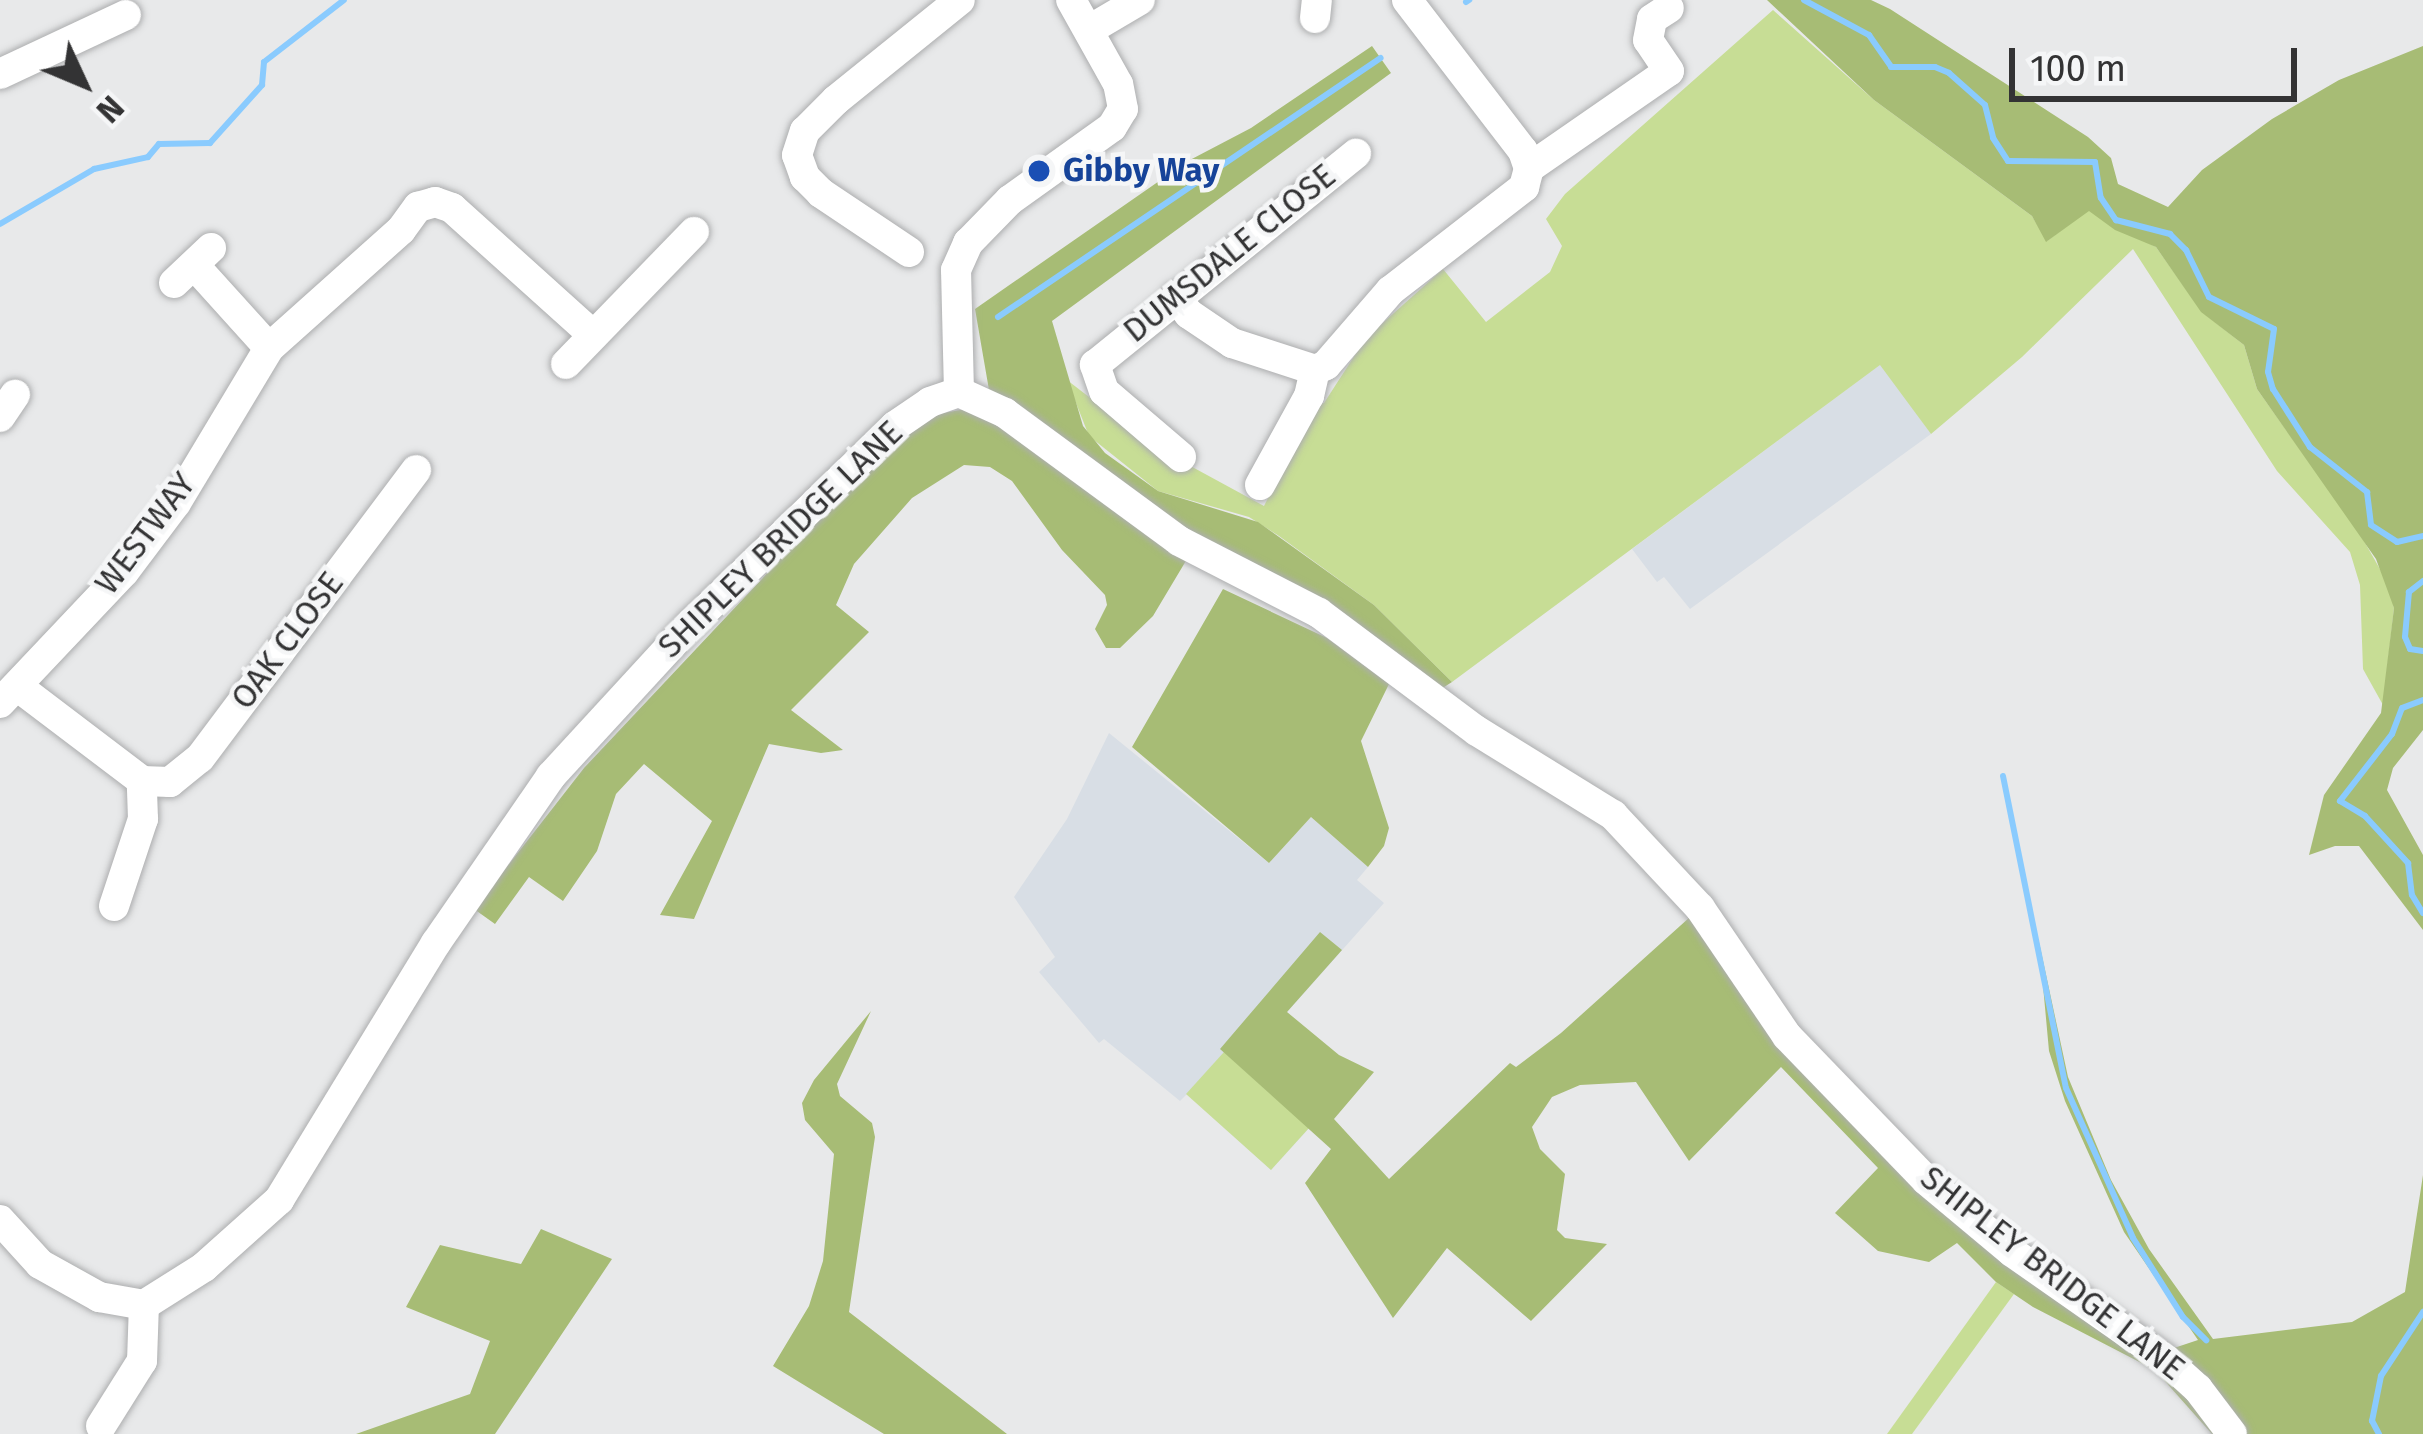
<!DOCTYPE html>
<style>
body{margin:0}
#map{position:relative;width:2423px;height:1434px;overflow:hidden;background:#e8e9ea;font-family:"Fira Sans",sans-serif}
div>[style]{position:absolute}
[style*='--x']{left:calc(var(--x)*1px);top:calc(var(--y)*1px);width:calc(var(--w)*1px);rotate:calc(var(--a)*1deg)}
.built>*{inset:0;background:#d8dee5}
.green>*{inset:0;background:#c7dd95}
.forest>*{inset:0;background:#a7bc75}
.stream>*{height:6px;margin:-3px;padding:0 3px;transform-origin:3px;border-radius:3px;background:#8acbfe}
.roads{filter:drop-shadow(0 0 3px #adaeaf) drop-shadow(0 0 3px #adaeaf)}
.minor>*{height:30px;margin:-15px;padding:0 15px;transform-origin:15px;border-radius:15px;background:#fff}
.dots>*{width:33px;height:33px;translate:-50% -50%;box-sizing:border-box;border:6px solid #f5f6f7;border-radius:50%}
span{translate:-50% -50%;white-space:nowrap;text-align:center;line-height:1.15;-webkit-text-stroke:9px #f5f6f7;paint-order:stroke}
.transit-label{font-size:33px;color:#164399;font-weight:700}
.left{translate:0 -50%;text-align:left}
.street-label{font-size:33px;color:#333334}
.north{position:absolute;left:24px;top:24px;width:120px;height:120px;-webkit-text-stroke:9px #f5f6f7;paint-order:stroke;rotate:134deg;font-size:33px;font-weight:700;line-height:48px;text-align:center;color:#333334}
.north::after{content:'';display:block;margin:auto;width:42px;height:54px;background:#333334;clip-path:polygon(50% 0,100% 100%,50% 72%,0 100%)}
.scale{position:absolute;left:2009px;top:48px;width:288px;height:54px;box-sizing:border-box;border:6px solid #333334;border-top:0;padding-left:15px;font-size:36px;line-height:42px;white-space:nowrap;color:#333334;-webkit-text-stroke:9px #f5f6f7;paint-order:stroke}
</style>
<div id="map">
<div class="built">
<div style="clip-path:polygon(1881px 364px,1931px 434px,1690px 609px,1664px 577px,1657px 582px,1632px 549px)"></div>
<div style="clip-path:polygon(1109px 733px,1269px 863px,1311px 817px,1368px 867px,1357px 880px,1384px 903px,1240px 1065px,1309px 1128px,1271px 1170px,1187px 1094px,1180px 1101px,1104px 1039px,1099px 1043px,1039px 972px,1055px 957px,1014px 897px,1067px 819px)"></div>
</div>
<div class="green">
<div style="clip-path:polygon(1773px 10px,1874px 100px,2032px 216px,2047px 241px,2088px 210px,2156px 247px,2202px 312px,2244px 345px,2257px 389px,2360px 534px,2389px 585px,2394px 608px,2383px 705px,2363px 669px,2360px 585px,2350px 552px,2277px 471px,2133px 249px,2022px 357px,1931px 434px,1880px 365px,1452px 682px,1374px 605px,1279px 536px,1249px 517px,1158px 491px,1089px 436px,1067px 380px,1150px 444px,1264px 506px,1313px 408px,1324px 403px,1366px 338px,1443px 269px,1486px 322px,1550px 272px,1562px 246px,1546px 219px,1565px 194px)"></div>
<div style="clip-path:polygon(1224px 1052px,1309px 1128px,1271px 1170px,1186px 1094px)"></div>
<div style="clip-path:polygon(1996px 1282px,2014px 1294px,1912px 1434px,1887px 1434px)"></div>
</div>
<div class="forest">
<div style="clip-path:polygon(1767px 0,1871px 0,1890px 9px,2088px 137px,2111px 158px,2118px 184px,2168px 207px,2202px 170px,2272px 119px,2339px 80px,2423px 46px,2423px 730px,2393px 768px,2387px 790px,2423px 855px,2423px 930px,2359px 846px,2335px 846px,2309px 855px,2324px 795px,2381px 713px,2394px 608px,2376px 559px,2257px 389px,2244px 345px,2201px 312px,2156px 247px,2115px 230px,2089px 211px,2046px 242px,2032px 216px,1874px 100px)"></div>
<div style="clip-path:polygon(1372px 46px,1391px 73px,1052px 321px,1083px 426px,1105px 453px,1158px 491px,1258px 522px,1374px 605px,1452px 682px,1441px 689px,1199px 539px,1153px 616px,1120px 648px,1106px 648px,1095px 629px,1107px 605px,1105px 595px,1062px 550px,1012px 481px,990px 467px,964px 465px,912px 498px,854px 564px,836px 605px,869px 632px,791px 710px,843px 750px,821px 753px,769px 744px,694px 919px,660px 915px,712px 821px,644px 764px,616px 794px,597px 851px,563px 901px,529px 877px,495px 924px,474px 909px,584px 768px,903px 429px,932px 415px,977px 407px,989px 390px,975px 309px,1188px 161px,1251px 128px)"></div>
<div style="clip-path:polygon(1223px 589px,1327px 638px,1389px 684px,1361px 741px,1389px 828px,1384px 846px,1368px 867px,1311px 817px,1269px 863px,1132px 747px)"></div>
<div style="clip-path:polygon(1690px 917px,1929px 1190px,2171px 1349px,2198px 1340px,2124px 1232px,2065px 1101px,2049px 1051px,2039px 942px,2068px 1077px,2111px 1180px,2149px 1249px,2213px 1339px,2352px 1322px,2405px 1292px,2423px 1175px,2423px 1434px,2212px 1434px,2155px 1370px,2033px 1307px,1996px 1282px,1957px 1243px,1929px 1262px,1878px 1251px,1835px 1213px,1878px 1168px,1781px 1067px,1689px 1161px,1636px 1082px,1580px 1085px,1552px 1097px,1532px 1127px,1540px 1149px,1565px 1174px,1557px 1230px,1565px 1238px,1607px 1244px,1531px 1321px,1447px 1248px,1393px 1318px,1305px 1183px,1331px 1149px,1220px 1049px,1320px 932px,1342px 950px,1287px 1012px,1339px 1055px,1374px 1072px,1334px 1119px,1389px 1179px,1510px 1063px,1516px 1067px,1561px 1033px)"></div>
<div style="clip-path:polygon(871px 1011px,837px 1084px,840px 1096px,872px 1123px,875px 1137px,849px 1312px,1007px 1434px,884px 1434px,773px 1366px,809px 1306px,823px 1261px,834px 1154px,805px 1120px,802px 1103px,814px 1080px)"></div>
<div style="clip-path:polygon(541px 1229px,612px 1259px,495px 1434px,356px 1434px,470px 1394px,490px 1341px,406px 1307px,440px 1245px,521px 1264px)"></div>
</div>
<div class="stream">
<div style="--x:1804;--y:0;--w:74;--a:28.3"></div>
<div style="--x:1869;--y:35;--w:39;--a:55"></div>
<div style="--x:1891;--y:67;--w:44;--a:0"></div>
<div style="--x:1935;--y:67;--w:15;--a:23"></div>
<div style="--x:1949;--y:73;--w:48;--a:41.6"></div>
<div style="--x:1985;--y:105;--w:34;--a:76"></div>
<div style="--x:1993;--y:138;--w:27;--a:57"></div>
<div style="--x:2008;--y:161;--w:87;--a:0.7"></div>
<div style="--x:2095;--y:162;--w:36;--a:81"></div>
<div style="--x:2101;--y:198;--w:27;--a:56"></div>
<div style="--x:2116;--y:220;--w:56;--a:14.5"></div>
<div style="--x:2170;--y:234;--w:23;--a:45"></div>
<div style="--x:2186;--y:250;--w:52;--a:63.9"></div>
<div style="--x:2209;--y:297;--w:72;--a:26.2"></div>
<div style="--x:2274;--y:329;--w:43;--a:97.9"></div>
<div style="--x:2268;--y:372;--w:18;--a:74"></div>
<div style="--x:2273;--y:389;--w:69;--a:57.5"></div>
<div style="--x:2310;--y:447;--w:73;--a:38.3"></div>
<div style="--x:2367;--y:492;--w:33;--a:83"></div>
<div style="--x:2371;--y:525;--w:31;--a:33"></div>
<div style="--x:2397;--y:542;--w:27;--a:-13"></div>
<div style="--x:1466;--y:2;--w:4;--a:-34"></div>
<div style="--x:0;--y:224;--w:109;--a:-30.3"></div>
<div style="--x:94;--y:169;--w:55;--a:-12.5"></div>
<div style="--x:148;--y:157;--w:17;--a:-50"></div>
<div style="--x:159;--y:144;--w:51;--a:-1.1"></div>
<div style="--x:210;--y:143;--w:78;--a:-48.1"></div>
<div style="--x:262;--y:85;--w:23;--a:-85"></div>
<div style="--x:264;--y:62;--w:101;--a:-37.8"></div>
<div style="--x:998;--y:317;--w:462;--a:-34.1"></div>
<div style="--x:2423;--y:581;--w:18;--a:142"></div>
<div style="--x:2409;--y:592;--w:45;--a:95.1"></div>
<div style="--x:2405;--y:637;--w:13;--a:67"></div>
<div style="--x:2410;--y:649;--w:13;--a:9"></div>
<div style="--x:2423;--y:700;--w:22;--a:159"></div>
<div style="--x:2402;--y:708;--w:28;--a:111"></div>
<div style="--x:2392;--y:734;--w:85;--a:127.8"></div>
<div style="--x:2340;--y:801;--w:29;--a:31"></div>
<div style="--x:2365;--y:816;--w:64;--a:47.5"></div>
<div style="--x:2408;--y:863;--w:32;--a:83"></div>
<div style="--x:2412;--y:895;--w:21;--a:59"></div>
<div style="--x:2003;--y:776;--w:318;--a:78.6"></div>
<div style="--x:2066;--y:1088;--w:164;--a:65.9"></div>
<div style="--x:2133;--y:1238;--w:93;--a:57.7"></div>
<div style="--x:2183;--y:1317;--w:33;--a:45"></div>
<div style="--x:2379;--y:1434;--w:15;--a:-118"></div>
<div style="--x:2372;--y:1421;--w:46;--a:-78.7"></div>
<div style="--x:2381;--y:1376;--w:77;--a:-56.7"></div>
</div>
<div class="roads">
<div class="minor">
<div style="--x:1407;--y:0;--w:190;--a:52.5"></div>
<div style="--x:1523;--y:151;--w:18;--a:71"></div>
<div style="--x:1315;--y:18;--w:18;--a:-84"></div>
<div style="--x:1089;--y:30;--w:59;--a:-30.5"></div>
<div style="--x:0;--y:74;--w:139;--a:-25.1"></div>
<div style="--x:1529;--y:168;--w:170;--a:-34.7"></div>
<div style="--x:1669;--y:71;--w:37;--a:-124"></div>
<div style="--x:1648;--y:40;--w:21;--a:-79"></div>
<div style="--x:1652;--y:19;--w:20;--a:-33"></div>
<div style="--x:909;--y:252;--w:106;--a:-146.2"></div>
<div style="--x:821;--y:193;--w:23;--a:-135"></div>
<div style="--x:805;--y:177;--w:23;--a:-110"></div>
<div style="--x:797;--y:155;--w:25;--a:-72"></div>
<div style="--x:805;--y:131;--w:44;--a:-45"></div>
<div style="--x:836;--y:100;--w:159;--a:-38.9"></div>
<div style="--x:195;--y:266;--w:110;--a:47.9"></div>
<div style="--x:174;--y:283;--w:51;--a:-43.4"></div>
<div style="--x:1176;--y:297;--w:21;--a:53"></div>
<div style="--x:1189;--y:314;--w:52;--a:34"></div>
<div style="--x:1232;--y:343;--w:87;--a:18"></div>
<div style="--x:566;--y:364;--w:184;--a:-45.9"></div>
<div style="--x:959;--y:392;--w:122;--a:-91.4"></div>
<div style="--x:956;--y:270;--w:30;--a:-66"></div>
<div style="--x:968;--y:243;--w:60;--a:-45.7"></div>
<div style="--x:1010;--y:200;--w:125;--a:-35.6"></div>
<div style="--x:1112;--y:127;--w:21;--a:-59"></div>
<div style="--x:1123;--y:109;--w:25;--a:-101"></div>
<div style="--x:1118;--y:84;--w:96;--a:-119.2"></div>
<div style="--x:0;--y:417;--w:27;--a:-56"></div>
<div style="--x:1181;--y:457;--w:101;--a:-139.4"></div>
<div style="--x:1104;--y:391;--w:28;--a:-109"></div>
<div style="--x:1095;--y:365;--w:336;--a:-39"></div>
<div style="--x:1260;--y:485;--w:102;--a:-61.2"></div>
<div style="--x:1309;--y:396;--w:27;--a:-77"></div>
<div style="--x:1315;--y:370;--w:12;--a:-24"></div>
<div style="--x:1326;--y:365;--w:98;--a:-49.1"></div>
<div style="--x:1390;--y:291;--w:170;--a:-37.8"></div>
<div style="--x:1524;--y:187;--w:20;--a:-75"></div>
<div style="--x:17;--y:686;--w:157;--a:37.2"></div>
<div style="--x:142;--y:781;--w:28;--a:2"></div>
<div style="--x:170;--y:782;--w:38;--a:-39"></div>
<div style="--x:200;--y:758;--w:360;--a:-53.1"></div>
<div style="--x:0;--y:703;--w:180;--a:-46.6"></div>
<div style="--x:124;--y:572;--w:86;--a:-53"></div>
<div style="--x:176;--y:503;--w:181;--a:-59"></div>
<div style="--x:269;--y:348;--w:177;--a:-41.8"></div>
<div style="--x:401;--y:230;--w:29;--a:-54"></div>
<div style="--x:418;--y:207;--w:18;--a:-16"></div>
<div style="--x:435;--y:202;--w:18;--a:19"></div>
<div style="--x:452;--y:208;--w:190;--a:42"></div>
<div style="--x:114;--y:906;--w:92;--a:-71.6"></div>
<div style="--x:143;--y:819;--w:38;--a:-92"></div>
<div style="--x:0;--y:1220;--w:59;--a:47.7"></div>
<div style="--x:40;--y:1264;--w:68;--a:29.2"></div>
<div style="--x:99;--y:1297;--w:46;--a:10.1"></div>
<div style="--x:144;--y:1305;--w:71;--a:-32.3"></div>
<div style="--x:204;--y:1267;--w:101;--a:-41.8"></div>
<div style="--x:279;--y:1200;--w:301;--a:-58.6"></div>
<div style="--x:436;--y:943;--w:203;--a:-55.4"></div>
<div style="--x:551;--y:776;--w:207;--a:-47.4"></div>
<div style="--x:691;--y:624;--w:284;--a:-44.1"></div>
<div style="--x:895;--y:426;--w:42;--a:-34.4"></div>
<div style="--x:930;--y:402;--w:31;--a:-19"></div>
<div style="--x:959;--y:392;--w:51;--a:24.5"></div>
<div style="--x:1005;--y:413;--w:216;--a:36.3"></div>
<div style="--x:1179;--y:541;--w:157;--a:27.2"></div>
<div style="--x:1319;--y:613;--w:197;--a:36.8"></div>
<div style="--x:1477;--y:731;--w:160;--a:31.7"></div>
<div style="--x:1613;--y:815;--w:127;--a:46.9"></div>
<div style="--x:1700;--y:908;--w:155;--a:55.8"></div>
<div style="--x:1787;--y:1036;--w:200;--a:46"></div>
<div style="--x:1926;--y:1180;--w:112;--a:39.9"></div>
<div style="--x:2012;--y:1252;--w:188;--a:35"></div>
<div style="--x:2166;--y:1360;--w:43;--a:42.2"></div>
<div style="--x:2198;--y:1389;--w:56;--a:52.9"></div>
<div style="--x:101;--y:1426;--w:77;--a:-57.8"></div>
<div style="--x:142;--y:1361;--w:56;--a:-88"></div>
</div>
</div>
<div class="dots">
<div style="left:1039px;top:171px;background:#1a4fb4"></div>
</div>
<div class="transit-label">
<span class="left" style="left:1063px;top:171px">Gibby Way</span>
</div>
<div class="street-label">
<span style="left:1230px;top:254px;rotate:-39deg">DUMSDALE CLOSE</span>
<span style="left:146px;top:534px;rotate:-53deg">WESTWAY</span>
<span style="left:781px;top:540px;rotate:-44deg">SHIPLEY BRIDGE LANE</span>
<span style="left:288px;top:641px;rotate:-53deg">OAK CLOSE</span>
<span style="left:2052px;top:1274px;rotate:38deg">SHIPLEY BRIDGE LANE</span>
</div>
<div class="north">N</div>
<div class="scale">100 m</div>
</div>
